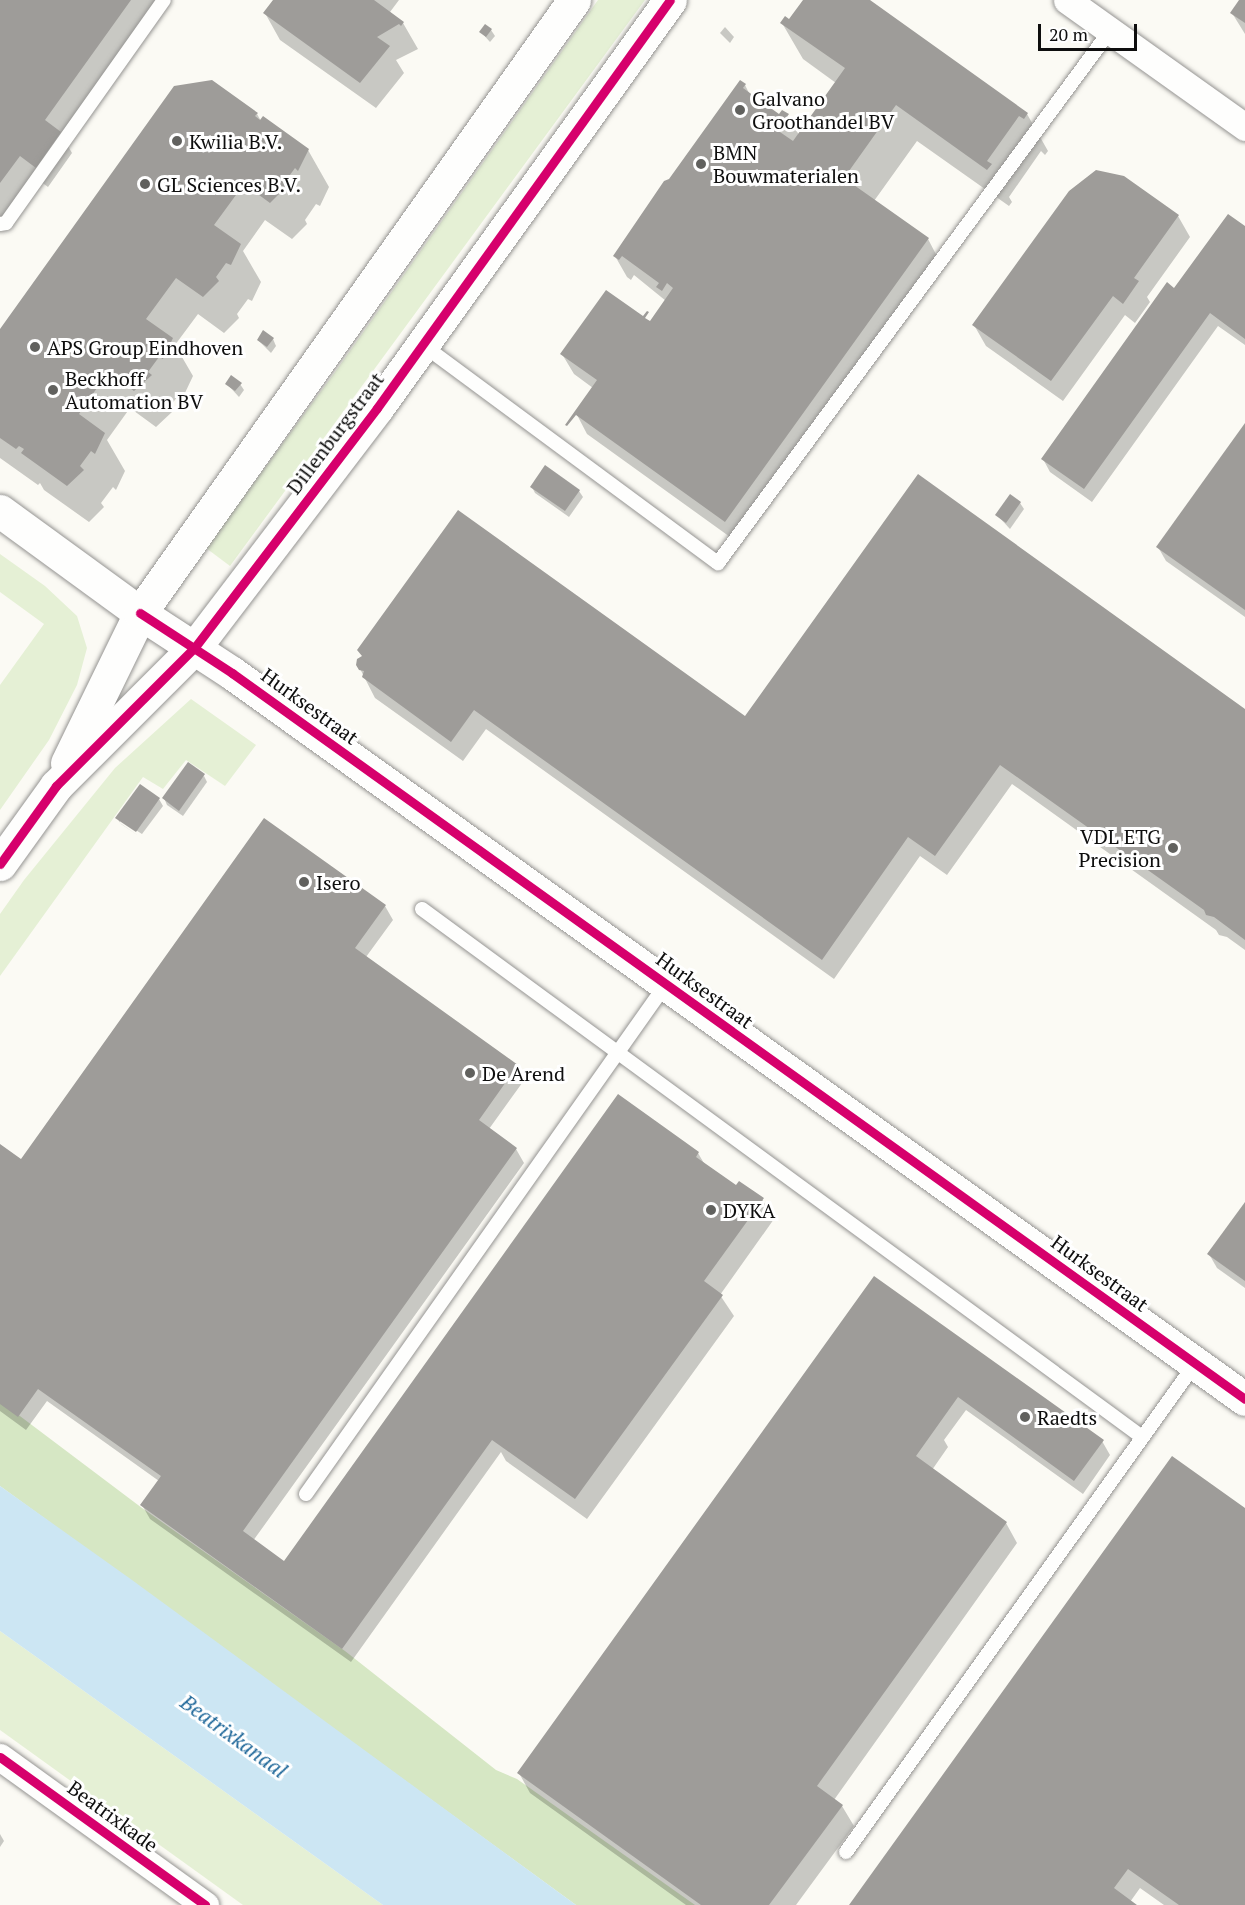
<!DOCTYPE html>
<style>
body{margin:0}
#map{position:relative;width:1245px;height:1905px;overflow:hidden;background:#fbfaf4;font-family:"PT Serif",serif}
div>[style]{position:absolute}
[style*='--x']{left:calc(var(--x)*1px);top:calc(var(--y)*1px);width:calc(var(--w)*1px);rotate:calc(var(--a)*1deg)}
.green>*{inset:0;background:#e5f0d5}
.forest>*{inset:0;background:#d6e7c4}
.water>*{inset:0;background:#cce6f3}
.shadow>*{inset:0;background:#0003}
.building>*{inset:0;background:#9e9c99}
.roads{filter:drop-shadow(0 0 2px #959492) drop-shadow(0 0 2px #959492)}
.service>*{height:14px;margin:-7px;padding:0 7px;transform-origin:7px;border-radius:7px;background:#fefefd}
.minor>*{height:27px;margin:-13.5px;padding:0 13.5px;transform-origin:13.5px;border-radius:13.5px;background:#fefefd}
.tertiary>*{height:33px;margin:-16.5px;padding:0 16.5px;transform-origin:16.5px;border-radius:16.5px;background:#fefefd}
.cycleway>*{height:9px;margin:-4.5px;padding:0 4.5px;transform-origin:4.5px;border-radius:4.5px;background:#d6006c}
.dots>*{width:16px;height:16px;translate:-50% -50%;box-sizing:border-box;border:3px solid #fff;border-radius:50%}
span{translate:-50% -50%;white-space:nowrap;text-align:center;line-height:1.15;-webkit-text-stroke:6px #fff;paint-order:stroke}
.poi-label{font-size:20px;color:#0e0e0e}
.left{translate:0 -50%;text-align:left}
.right{translate:-100% -50%;text-align:right}
.street-label{font-size:20px;color:#0e0e0e}
.water-label{font-size:21px;color:#1e6799;font-style:italic}
.scale{position:absolute;left:1038px;top:24px;width:99px;height:27px;box-sizing:border-box;border:3px solid #0e0e0e;border-top:0;padding-left:8px;font-size:18px;line-height:21px;white-space:nowrap;color:#0e0e0e;-webkit-text-stroke:4px #fff;paint-order:stroke}
</style>
<div id="map">
<div class="green">
<div style="clip-path:polygon(598px 0,645px 0,230px 566px,206px 548px,335px 372px)"></div>
<div style="clip-path:polygon(0 554px,45px 586px,77px 616px,87px 648px,77px 685px,49px 740px,0 810px,0 685px,44px 624px,0 592px)"></div>
<div style="clip-path:polygon(191px 699px,256px 745px,225px 786px,186px 760px,163px 789px,143px 777px,0 976px,0 914px,24px 880px,115px 768px)"></div>
<div style="clip-path:polygon(0 1631px,383px 1905px,243px 1905px,0 1730px)"></div>
</div>
<div class="forest">
<div style="clip-path:polygon(0 1401px,142px 1508px,345px 1651px,496px 1770px,517px 1779px,695px 1905px,576px 1905px,0 1486px)"></div>
</div>
<div class="water">
<div style="clip-path:polygon(0 1486px,132px 1580px,576px 1905px,383px 1905px,0 1631px)"></div>
</div>
<div class="shadow">
<div style="clip-path:polygon(0 0,157px 0,61px 134px,72px 153px,48px 187px,32px 175px,0 219px)"></div>
<div style="clip-path:polygon(275px 0,399px 0,390px 12px,403px 23px,418px 49px,396px 60px,404px 73px,376px 108px,280px 40px,265px 13px)"></div>
<div style="clip-path:polygon(805px 0,868px 0,1027px 114px,1048px 151px,1045px 155px,1041px 151px,1009px 197px,1012px 202px,1009px 206px,917px 141px,874px 201px,928px 239px,939px 260px,737px 542px,587px 434px,576px 413px,593px 388px,574px 374px,562px 354px,650px 323px,666px 301px,634px 275px,631px 280px,627px 277px,615px 256px,670px 180px,745px 85px,750px 95px,780px 116px,787px 115px,799px 135px,836px 83px,803px 59px,782px 23px,789px 21px)"></div>
<div style="clip-path:polygon(1241px 0,1245px 0,1245px 34px,1232px 13px)"></div>
<div style="clip-path:polygon(725px 27px,734px 37px,730px 43px,720px 33px)"></div>
<div style="clip-path:polygon(491px 30px,495px 36px,490px 42px,481px 32px)"></div>
<div style="clip-path:polygon(257px 114px,261px 121px,308px 150px,329px 187px,320px 206px,316px 204px,305px 220px,307px 224px,292px 239px,265px 220px,243px 251px,261px 282px,252px 301px,248px 299px,237px 314px,239px 318px,224px 333px,198px 314px,175px 345px,193px 376px,184px 395px,180px 393px,169px 408px,172px 412px,156px 427px,130px 408px,107px 440px,125px 471px,116px 490px,113px 487px,101px 503px,104px 507px,89px 522px,44px 490px,40px 483px,38px 485px,0 458px,0 331px)"></div>
<div style="clip-path:polygon(1124px 178px,1178px 216px,1190px 237px,1147px 297px,1150px 302px,1135px 323px,1125px 315px,1063px 401px,986px 346px,974px 325px)"></div>
<div style="clip-path:polygon(1245px 227px,1245px 345px,1218px 326px,1092px 502px,1050px 472px,1043px 459px,1175px 290px)"></div>
<div style="clip-path:polygon(273px 339px,276px 346px,271px 353px,258px 340px)"></div>
<div style="clip-path:polygon(227px 384px,240px 384px,244px 390px,239px 397px)"></div>
<div style="clip-path:polygon(1245px 426px,1245px 617px,1166px 561px,1158px 547px)"></div>
<div style="clip-path:polygon(532px 487px,579px 491px,583px 497px,569px 517px,535px 493px)"></div>
<div style="clip-path:polygon(1020px 503px,1024px 509px,1010px 529px,997px 515px)"></div>
<div style="clip-path:polygon(357px 663px,745px 719px,1245px 711px,1245px 950px,1227px 937px,1219px 935px,1216px 930px,1012px 784px,947px 875px,920px 856px,834px 979px,486px 729px,463px 761px,375px 698px)"></div>
<div style="clip-path:polygon(204px 776px,207px 782px,183px 816px,167px 805px,164px 798px)"></div>
<div style="clip-path:polygon(159px 799px,163px 806px,142px 834px,120px 820px,120px 823px,140px 837px,121px 824px,117px 818px)"></div>
<div style="clip-path:polygon(385px 906px,393px 920px,366px 957px,517px 1066px,525px 1079px,489px 1129px,516px 1149px,524px 1163px,253px 1541px,284px 1563px,619px 1096px,698px 1153px,705px 1165px,736px 1187px,762px 1199px,774px 1219px,720px 1295px,734px 1316px,587px 1519px,506px 1461px,501px 1452px,351px 1662px,150px 1519px,142px 1505px,159px 1481px,47px 1401px,26px 1430px,0 1411px,0 1146px,21px 1161px)"></div>
<div style="clip-path:polygon(1245px 1204px,1245px 1288px,1217px 1268px,1209px 1254px)"></div>
<div style="clip-path:polygon(874px 1278px,1102px 1441px,1110px 1455px,1083px 1494px,966px 1410px,944px 1440px,948px 1447px,932px 1470px,1006px 1523px,1017px 1543px,834px 1800px,842px 1806px,854px 1826px,796px 1905px,686px 1905px,530px 1793px,519px 1773px)"></div>
<div style="clip-path:polygon(1245px 1510px,1245px 1905px,1164px 1905px,1140px 1888px,1130px 1902px,1135px 1905px,851px 1905px)"></div>
<div style="clip-path:polygon(0 1834px,4px 1841px,0 1847px)"></div>
</div>
<div class="building">
<div style="clip-path:polygon(0 0,131px 0,45px 120px,61px 132px,36px 168px,20px 156px,0 183px)"></div>
<div style="clip-path:polygon(273px 0,374px 0,404px 22px,401px 26px,399px 24px,377px 37px,390px 46px,360px 83px,263px 13px)"></div>
<div style="clip-path:polygon(803px 0,870px 0,1028px 113px,1024px 119px,1019px 116px,987px 161px,992px 164px,987px 170px,896px 105px,844px 178px,929px 238px,725px 522px,576px 415px,567px 426px,565px 425px,597px 380px,560px 354px,606px 290px,643px 316px,647px 311px,649px 312px,645px 318px,650px 321px,673px 288px,667px 283px,662px 291px,656px 287px,659px 283px,622px 256px,619px 260px,613px 256px,664px 181px,669px 179px,740px 80px,746px 84px,743px 88px,779px 114px,782px 110px,789px 114px,777px 130px,793px 141px,845px 68px,780px 23px,785px 16px,789px 19px)"></div>
<div style="clip-path:polygon(1239px 0,1245px 0,1245px 23px,1230px 13px)"></div>
<div style="clip-path:polygon(485px 24px,492px 29px,486px 37px,479px 32px)"></div>
<div style="clip-path:polygon(212px 80px,258px 113px,255px 116px,260px 120px,263px 116px,309px 149px,298px 171px,295px 168px,284px 183px,287px 186px,270px 203px,244px 184px,214px 225px,241px 244px,231px 265px,226px 263px,216px 277px,219px 281px,203px 297px,176px 278px,146px 319px,173px 338px,163px 359px,159px 357px,148px 372px,152px 375px,134px 391px,108px 372px,79px 414px,105px 433px,95px 454px,91px 451px,80px 466px,84px 470px,67px 486px,21px 453px,24px 449px,19px 446px,16px 449px,0 438px,0 329px,174px 86px)"></div>
<div style="clip-path:polygon(1096px 170px,1124px 176px,1179px 215px,1134px 278px,1139px 281px,1123px 304px,1113px 296px,1051px 381px,972px 325px,1069px 191px)"></div>
<div style="clip-path:polygon(1228px 214px,1245px 226px,1245px 339px,1210px 313px,1084px 489px,1041px 459px,1167px 282px,1174px 288px)"></div>
<div style="clip-path:polygon(263px 330px,274px 338px,267px 347px,257px 340px)"></div>
<div style="clip-path:polygon(231px 375px,242px 383px,235px 391px,225px 384px)"></div>
<div style="clip-path:polygon(1245px 423px,1245px 610px,1156px 547px)"></div>
<div style="clip-path:polygon(545px 465px,580px 490px,565px 511px,530px 487px)"></div>
<div style="clip-path:polygon(918px 474px,1245px 709px,1245px 940px,1214px 917px,1206px 915px,1204px 910px,1000px 765px,935px 856px,908px 837px,822px 960px,474px 710px,451px 742px,362px 677px,364px 671px,359px 670px,356px 665px,357px 659px,362px 656px,357px 650px,458px 510px,745px 716px)"></div>
<div style="clip-path:polygon(1010px 494px,1021px 502px,1006px 523px,995px 515px)"></div>
<div style="clip-path:polygon(188px 762px,205px 774px,179px 811px,162px 798px)"></div>
<div style="clip-path:polygon(140px 784px,160px 798px,136px 832px,115px 818px)"></div>
<div style="clip-path:polygon(264px 818px,386px 905px,355px 948px,518px 1065px,479px 1120px,517px 1148px,243px 1531px,284px 1561px,618px 1094px,699px 1152px,696px 1157px,736px 1185px,739px 1181px,764px 1198px,704px 1281px,723px 1295px,575px 1499px,492px 1440px,342px 1649px,140px 1505px,161px 1476px,38px 1389px,18px 1417px,0 1404px,0 1144px,21px 1159px)"></div>
<div style="clip-path:polygon(1245px 1202px,1245px 1281px,1207px 1254px)"></div>
<div style="clip-path:polygon(874px 1276px,1104px 1440px,1074px 1481px,958px 1397px,916px 1456px,1007px 1522px,817px 1786px,843px 1805px,769px 1905px,701px 1905px,517px 1773px)"></div>
<div style="clip-path:polygon(1172px 1456px,1245px 1508px,1245px 1905px,1179px 1905px,1128px 1869px,1114px 1888px,1137px 1905px,849px 1905px)"></div>
</div>
<div class="roads">
<div class="service">
<div style="--x:0;--y:224;--w:6;--a:-9"></div>
<div style="--x:6;--y:223;--w:273;--a:-54.7"></div>
<div style="--x:423;--y:345;--w:367;--a:36.5"></div>
<div style="--x:718;--y:563;--w:661;--a:-53.62"></div>
<div style="--x:422;--y:909;--w:893;--a:36.25"></div>
<div style="--x:306;--y:1494;--w:624;--a:-54.78"></div>
<div style="--x:846;--y:1852;--w:600;--a:-54.43"></div>
</div>
<div class="minor">
<div style="--x:1067;--y:0;--w:219;--a:35.5"></div>
<div style="--x:0;--y:1757;--w:253;--a:35.8"></div>
</div>
<div class="tertiary">
<div style="--x:0;--y:511;--w:173;--a:36.1"></div>
<div style="--x:140;--y:613;--w:110;--a:33.1"></div>
<div style="--x:232;--y:673;--w:1246;--a:35.63"></div>
<div style="--x:67;--y:763;--w:167;--a:-64"></div>
<div style="--x:140;--y:613;--w:751;--a:-54.7"></div>
<div style="--x:0;--y:864;--w:96;--a:-54.3"></div>
<div style="--x:56;--y:786;--w:197;--a:-45"></div>
<div style="--x:195;--y:647;--w:300;--a:-52.7"></div>
<div style="--x:377;--y:408;--w:502;--a:-54.32"></div>
</div>
</div>
<div class="cycleway">
<div style="--x:140;--y:613;--w:110;--a:33.1"></div>
<div style="--x:232;--y:673;--w:1246;--a:35.63"></div>
<div style="--x:0;--y:864;--w:96;--a:-54.3"></div>
<div style="--x:56;--y:786;--w:197;--a:-45"></div>
<div style="--x:195;--y:647;--w:300;--a:-52.7"></div>
<div style="--x:377;--y:408;--w:502;--a:-54.32"></div>
<div style="--x:0;--y:1757;--w:253;--a:35.8"></div>
</div>
<div class="dots">
<div style="left:740px;top:110px;background:#61615e"></div>
<div style="left:177px;top:141px;background:#61615e"></div>
<div style="left:701px;top:164px;background:#61615e"></div>
<div style="left:145px;top:184px;background:#61615e"></div>
<div style="left:35px;top:347px;background:#61615e"></div>
<div style="left:53px;top:390px;background:#61615e"></div>
<div style="left:1173px;top:848px;background:#61615e"></div>
<div style="left:304px;top:882px;background:#61615e"></div>
<div style="left:470px;top:1073px;background:#61615e"></div>
<div style="left:711px;top:1210px;background:#61615e"></div>
<div style="left:1025px;top:1417px;background:#61615e"></div>
</div>
<div class="poi-label">
<span class="left" style="left:752px;top:110px">Galvano<br>Groothandel BV</span>
<span class="left" style="left:189px;top:141px">Kwilia B.V.</span>
<span class="left" style="left:713px;top:164px">BMN<br>Bouwmaterialen</span>
<span class="left" style="left:157px;top:184px">GL Sciences B.V.</span>
<span class="left" style="left:47px;top:347px">APS Group Eindhoven</span>
<span class="left" style="left:65px;top:390px">Beckhoff<br>Automation BV</span>
<span class="right" style="left:1161px;top:848px">VDL ETG<br>Precision</span>
<span class="left" style="left:316px;top:882px">Isero</span>
<span class="left" style="left:482px;top:1073px">De Arend</span>
<span class="left" style="left:723px;top:1210px">DYKA</span>
<span class="left" style="left:1037px;top:1417px">Raedts</span>
</div>
<div class="street-label">
<span style="left:335px;top:433px;rotate:-53deg">Dillenburgstraat</span>
<span style="left:310px;top:706px;rotate:36deg">Hurksestraat</span>
<span style="left:705px;top:990px;rotate:36deg">Hurksestraat</span>
<span style="left:1100px;top:1273px;rotate:36deg">Hurksestraat</span>
<span style="left:113px;top:1816px;rotate:36deg">Beatrixkade</span>
</div>
<div class="water-label">
<span style="left:234px;top:1736px;rotate:36deg">Beatrixkanaal</span>
</div>
<div class="scale">20 m</div>
</div>
